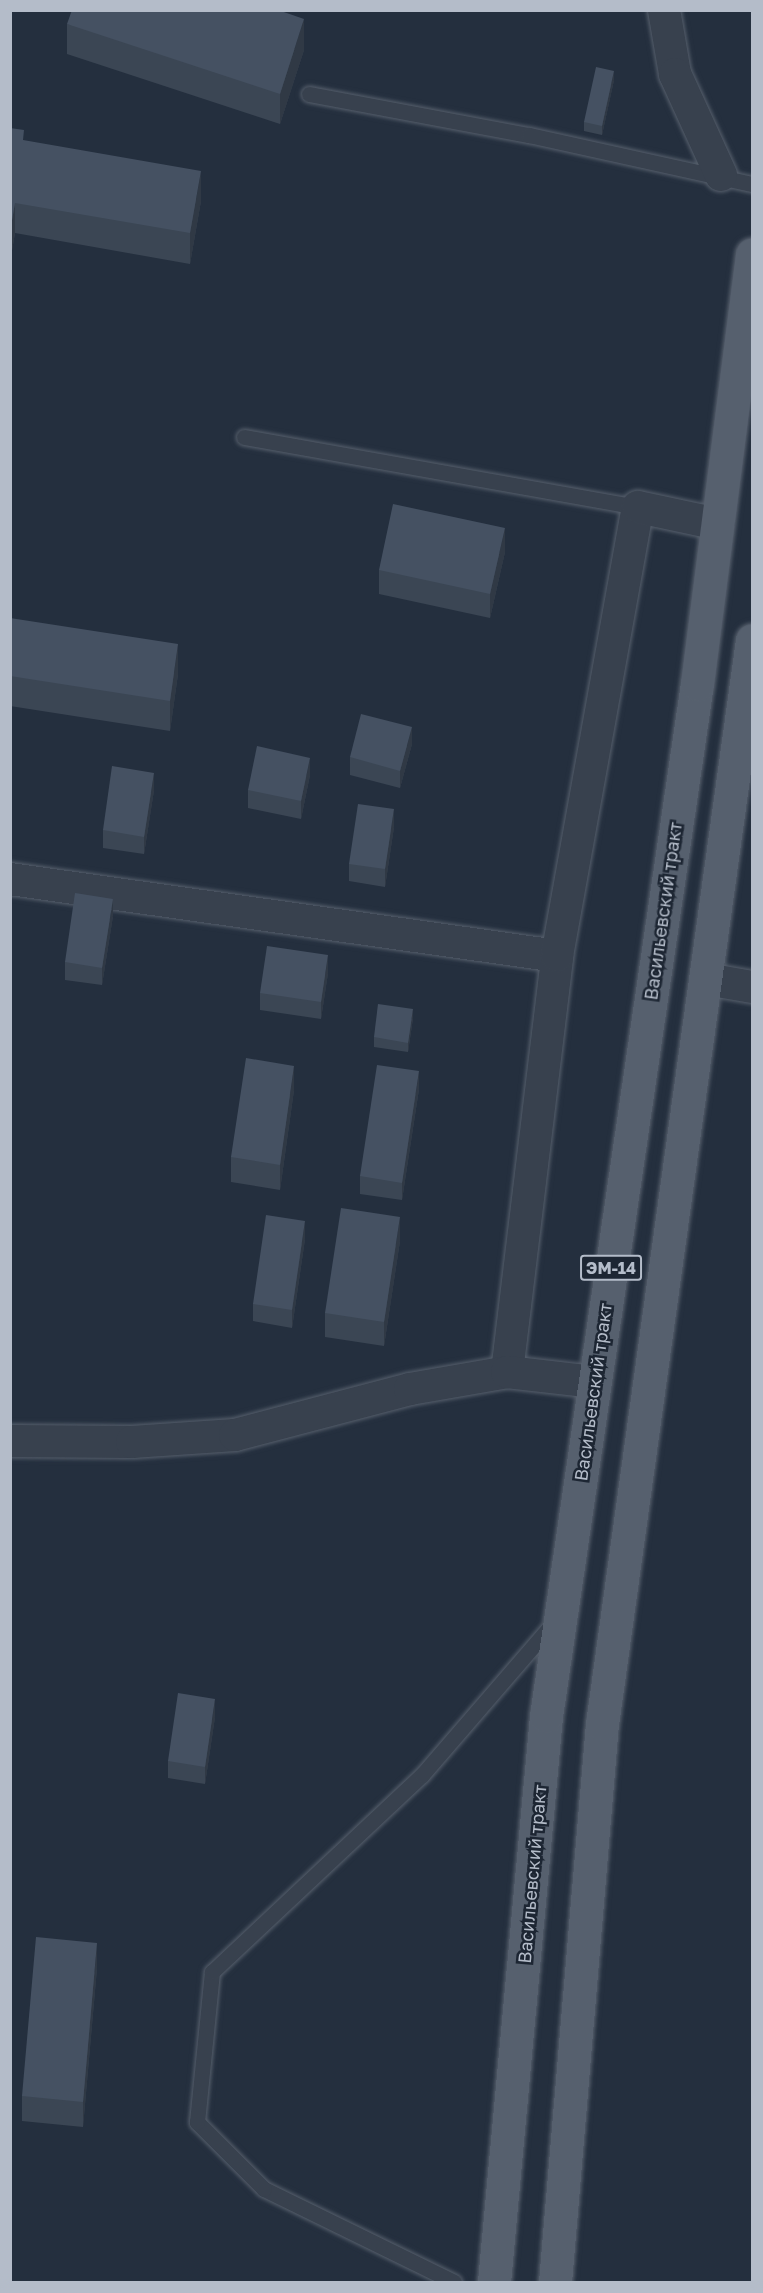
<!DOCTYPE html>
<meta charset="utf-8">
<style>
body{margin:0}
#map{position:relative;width:763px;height:2293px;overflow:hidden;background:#242f3e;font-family:"Golos Text",sans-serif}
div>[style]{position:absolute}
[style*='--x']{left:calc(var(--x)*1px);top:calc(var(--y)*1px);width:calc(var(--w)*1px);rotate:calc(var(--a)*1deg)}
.roads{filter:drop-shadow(0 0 2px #565f6c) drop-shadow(0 0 2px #565f6c)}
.lane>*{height:15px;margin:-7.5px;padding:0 7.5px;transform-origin:7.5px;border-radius:7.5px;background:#38414e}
.street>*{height:32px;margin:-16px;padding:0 16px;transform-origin:16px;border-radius:16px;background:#38414e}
.primary>*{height:33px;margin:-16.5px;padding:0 16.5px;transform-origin:16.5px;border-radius:16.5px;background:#56606e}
.wall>*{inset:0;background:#3b4654}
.shaded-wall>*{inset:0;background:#303945}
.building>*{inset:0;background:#455162}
span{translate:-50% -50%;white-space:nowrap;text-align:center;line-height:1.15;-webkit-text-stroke:5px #1d2633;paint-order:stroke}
.shield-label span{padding:2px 4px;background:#1d2633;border:2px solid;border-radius:4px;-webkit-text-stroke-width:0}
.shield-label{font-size:16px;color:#b4bcc9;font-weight:700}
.street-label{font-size:18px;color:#b4bcc9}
.frame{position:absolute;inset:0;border:12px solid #b4bcc9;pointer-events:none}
</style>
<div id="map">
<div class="roads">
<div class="lane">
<div style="--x:309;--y:94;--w:224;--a:10.6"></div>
<div style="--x:529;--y:135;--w:228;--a:12.4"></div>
<div style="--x:244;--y:437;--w:400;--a:10.1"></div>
<div style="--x:454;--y:2282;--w:212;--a:-153.9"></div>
<div style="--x:264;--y:2189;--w:95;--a:-135"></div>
<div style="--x:197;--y:2122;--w:151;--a:-84.3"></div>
<div style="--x:212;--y:1972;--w:288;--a:-43.2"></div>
<div style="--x:422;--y:1775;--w:201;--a:-49.2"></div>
</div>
<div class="street">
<div style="--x:664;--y:10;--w:65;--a:80.2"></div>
<div style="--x:675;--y:74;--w:111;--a:65.5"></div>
<div style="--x:10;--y:879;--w:552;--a:8.01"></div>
<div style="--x:706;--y:979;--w:47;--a:9.9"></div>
<div style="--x:507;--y:1372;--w:419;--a:-83.1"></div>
<div style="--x:557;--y:956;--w:456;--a:-79.8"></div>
<div style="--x:638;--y:507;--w:82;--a:12"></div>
<div style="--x:10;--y:1441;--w:122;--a:0.5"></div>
<div style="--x:132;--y:1442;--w:103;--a:-3.9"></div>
<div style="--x:235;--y:1435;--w:181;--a:-14.7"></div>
<div style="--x:410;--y:1389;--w:98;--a:-9.9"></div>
<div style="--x:507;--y:1372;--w:89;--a:6.5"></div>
</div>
<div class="primary">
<div style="--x:494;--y:2282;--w:568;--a:-84.75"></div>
<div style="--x:546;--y:1716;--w:1043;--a:-81.68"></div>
<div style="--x:697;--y:684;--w:433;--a:-82.7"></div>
<div style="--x:555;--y:2282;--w:560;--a:-85.19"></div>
<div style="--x:602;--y:1724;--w:1094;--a:-82.12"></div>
</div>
</div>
<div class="wall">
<div style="clip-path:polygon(67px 24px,304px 50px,280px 124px,67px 54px)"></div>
<div style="clip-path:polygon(614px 80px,602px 135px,584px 131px,584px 122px)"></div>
<div style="clip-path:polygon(10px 128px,24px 141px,201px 201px,190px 264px,15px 233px,10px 262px)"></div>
<div style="clip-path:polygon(505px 552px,490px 618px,379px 594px,379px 570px)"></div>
<div style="clip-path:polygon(10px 618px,178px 674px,170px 731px,10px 706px)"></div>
<div style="clip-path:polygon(412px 744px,400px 788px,350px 775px,350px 757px)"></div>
<div style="clip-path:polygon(310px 775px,301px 819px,248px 808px,248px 790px)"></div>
<div style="clip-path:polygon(154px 790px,144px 854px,103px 848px,103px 830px)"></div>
<div style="clip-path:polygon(394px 827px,385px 887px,349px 881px,349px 864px)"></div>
<div style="clip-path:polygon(113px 916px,102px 985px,65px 980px,65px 962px)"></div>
<div style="clip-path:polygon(328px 973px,321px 1019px,260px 1010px,260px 993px)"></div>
<div style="clip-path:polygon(413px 1018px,408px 1052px,374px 1047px,374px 1037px)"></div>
<div style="clip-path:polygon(419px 1089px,402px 1200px,360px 1194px,360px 1176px)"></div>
<div style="clip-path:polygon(294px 1090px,280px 1190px,231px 1182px,231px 1157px)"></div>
<div style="clip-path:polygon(305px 1239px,292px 1328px,253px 1321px,253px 1304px)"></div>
<div style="clip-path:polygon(400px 1241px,384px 1346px,325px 1337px,325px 1313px)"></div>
<div style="clip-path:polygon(215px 1717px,205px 1784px,168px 1778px,168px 1761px)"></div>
<div style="clip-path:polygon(97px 1968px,83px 2127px,22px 2121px,22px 2096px)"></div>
</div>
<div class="shaded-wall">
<div style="clip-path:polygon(304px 19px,304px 50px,280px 124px,280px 94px)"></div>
<div style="clip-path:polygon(614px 71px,614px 80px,602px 135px,602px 126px)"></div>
<div style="clip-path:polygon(201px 171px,201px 201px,190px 264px,190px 233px)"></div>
<div style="clip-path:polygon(15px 203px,15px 233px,10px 262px,10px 232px)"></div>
<div style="clip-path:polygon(505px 528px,505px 552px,490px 618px,490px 594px)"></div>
<div style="clip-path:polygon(178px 644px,178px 674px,170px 731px,170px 701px)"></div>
<div style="clip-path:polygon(412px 727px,412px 744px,400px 788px,400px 771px)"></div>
<div style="clip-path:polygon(310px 758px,310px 775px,301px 819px,301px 801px)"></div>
<div style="clip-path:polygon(154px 773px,154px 790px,144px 854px,144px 837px)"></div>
<div style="clip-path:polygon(394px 809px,394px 827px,385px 887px,385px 869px)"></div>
<div style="clip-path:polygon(113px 899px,113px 916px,102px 985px,102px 968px)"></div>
<div style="clip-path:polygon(328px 955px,328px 973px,321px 1019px,321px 1002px)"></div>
<div style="clip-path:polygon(413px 1009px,413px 1018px,408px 1052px,408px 1043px)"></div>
<div style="clip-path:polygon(294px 1066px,294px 1090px,280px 1190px,280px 1165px)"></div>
<div style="clip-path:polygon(419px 1071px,419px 1089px,402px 1200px,402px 1183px)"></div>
<div style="clip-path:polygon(400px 1217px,400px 1241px,384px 1346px,384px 1322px)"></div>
<div style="clip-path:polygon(305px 1221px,305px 1239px,292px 1328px,292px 1310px)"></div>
<div style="clip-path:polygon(215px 1699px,215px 1717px,205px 1784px,205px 1767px)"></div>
<div style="clip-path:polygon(97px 1943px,97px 1968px,83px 2127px,83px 2102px)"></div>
</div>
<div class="building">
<div style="clip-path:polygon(72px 10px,278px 10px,304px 19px,280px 94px,67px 24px)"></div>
<div style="clip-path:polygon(596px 67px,614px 71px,602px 126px,584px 122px)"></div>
<div style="clip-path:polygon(10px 128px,24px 130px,23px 140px,201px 171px,190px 233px,15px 203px,10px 232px)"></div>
<div style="clip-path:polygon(393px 504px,505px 528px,490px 594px,379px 570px)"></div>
<div style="clip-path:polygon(10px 618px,178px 644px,170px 701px,10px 676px)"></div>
<div style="clip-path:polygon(361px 714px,412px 727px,400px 771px,350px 757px)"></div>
<div style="clip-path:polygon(257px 746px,310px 758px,301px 801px,248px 790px)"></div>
<div style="clip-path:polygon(112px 766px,154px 773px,144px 837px,103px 830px)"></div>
<div style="clip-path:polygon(358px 804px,394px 809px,385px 869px,349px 864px)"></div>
<div style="clip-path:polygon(75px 893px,113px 899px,102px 968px,65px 962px)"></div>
<div style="clip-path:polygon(267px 946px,328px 955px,321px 1002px,260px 993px)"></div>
<div style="clip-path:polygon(378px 1004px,413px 1009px,408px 1043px,374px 1037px)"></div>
<div style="clip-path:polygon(246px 1058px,294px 1066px,280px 1165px,231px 1157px)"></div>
<div style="clip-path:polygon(377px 1065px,419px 1071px,402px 1183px,360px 1176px)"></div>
<div style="clip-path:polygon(341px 1208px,400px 1217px,384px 1322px,325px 1313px)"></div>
<div style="clip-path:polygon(266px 1215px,305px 1221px,292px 1310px,253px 1304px)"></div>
<div style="clip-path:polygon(178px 1693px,215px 1699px,205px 1767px,168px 1761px)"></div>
<div style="clip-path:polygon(36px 1937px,97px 1943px,83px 2102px,22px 2096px)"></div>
</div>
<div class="shield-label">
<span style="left:611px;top:1268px">ЭМ-14</span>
</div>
<div class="street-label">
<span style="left:663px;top:911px;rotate:-82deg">Васильевский тракт</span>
<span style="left:593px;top:1392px;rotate:-82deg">Васильевский тракт</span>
<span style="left:532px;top:1874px;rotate:-85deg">Васильевский тракт</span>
</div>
<div class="frame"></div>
</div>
